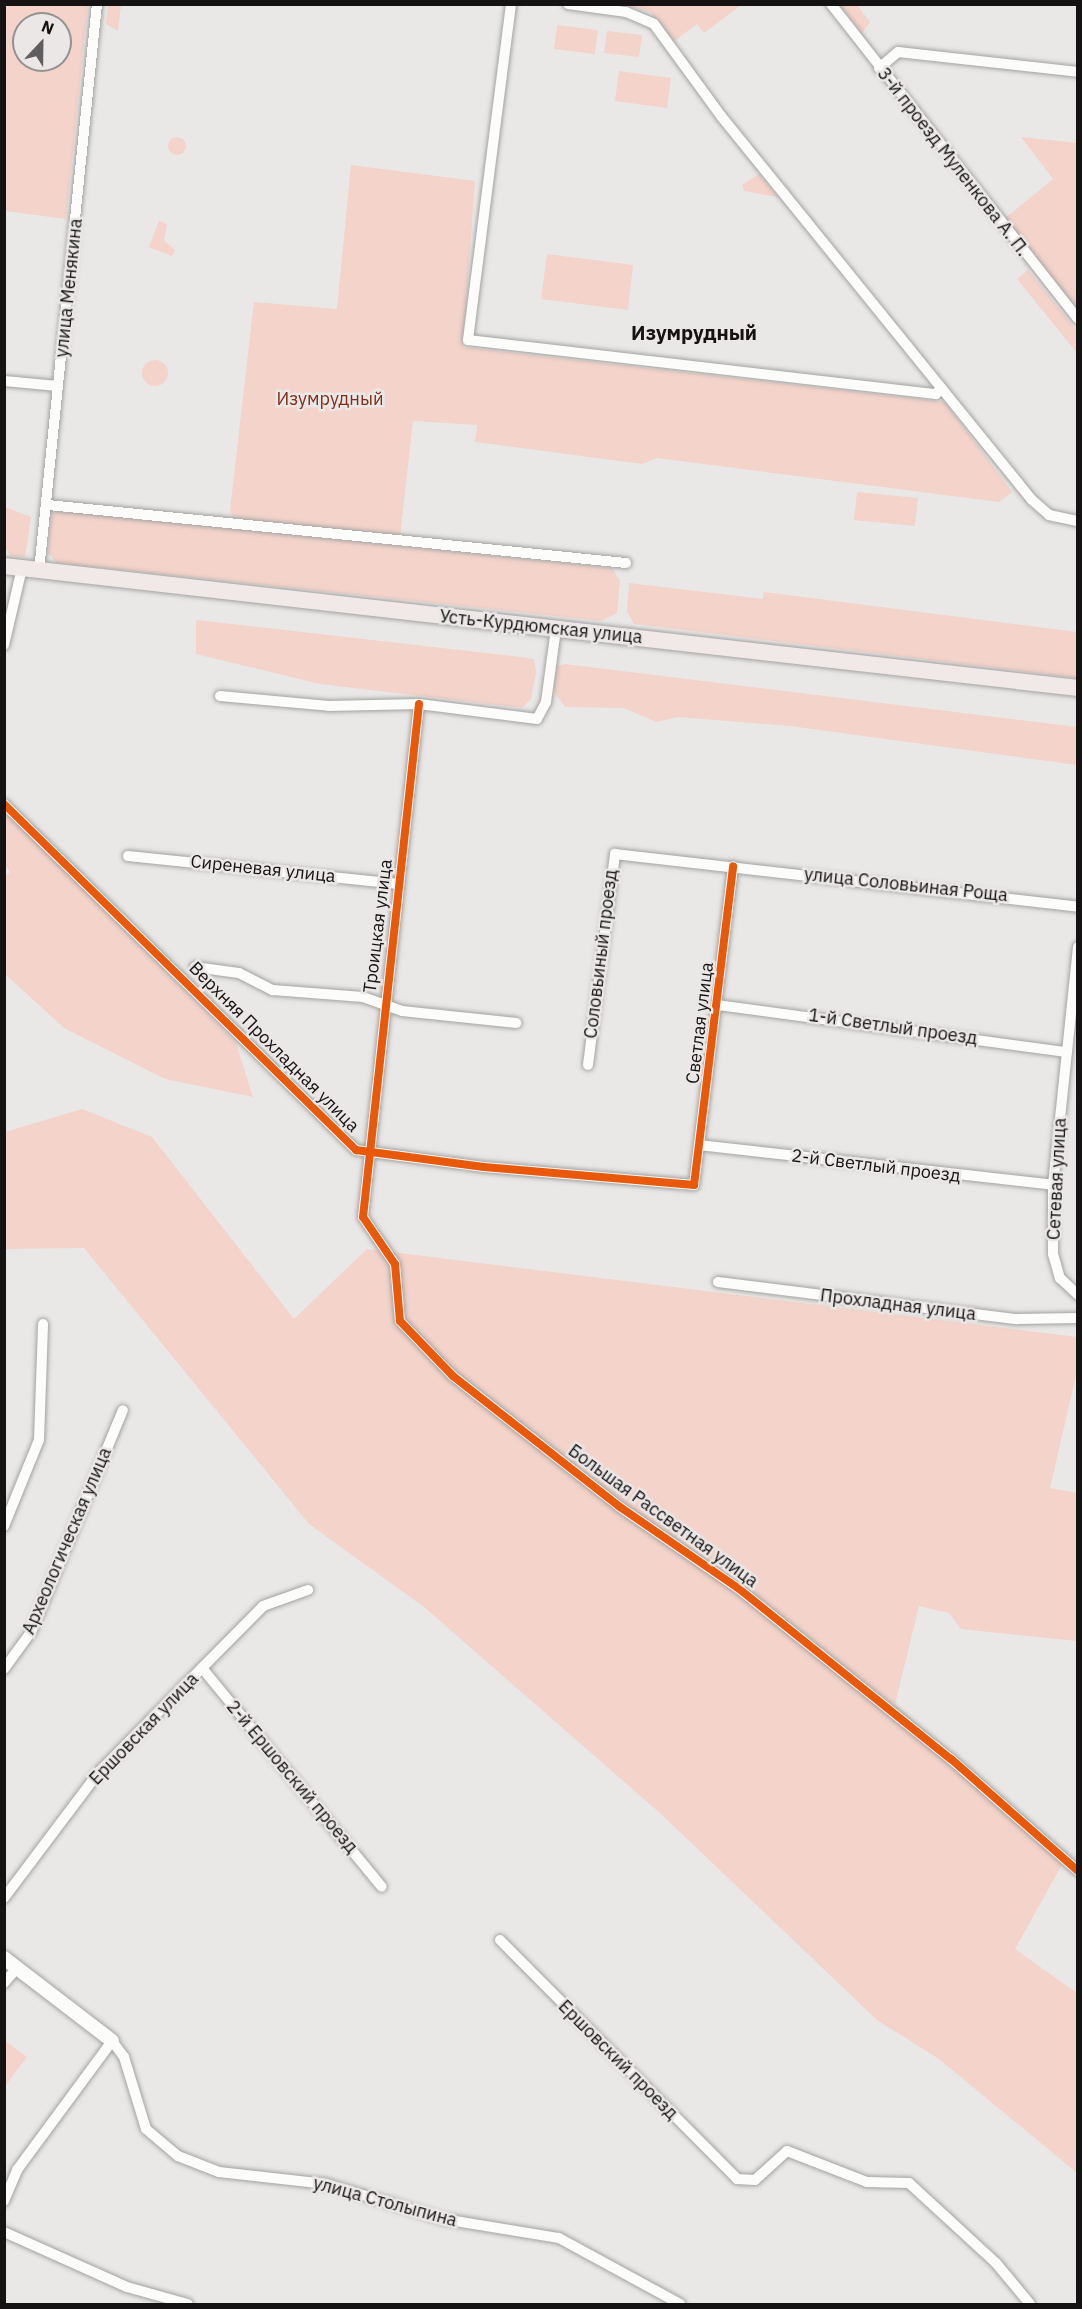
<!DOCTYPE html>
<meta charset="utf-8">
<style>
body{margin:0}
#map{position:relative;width:1082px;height:2309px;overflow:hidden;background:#e9e8e7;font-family:"IBM Plex Sans",sans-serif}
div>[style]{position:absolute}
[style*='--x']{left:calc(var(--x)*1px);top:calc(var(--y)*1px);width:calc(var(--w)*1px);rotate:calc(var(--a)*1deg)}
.green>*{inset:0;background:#f3d3ca}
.round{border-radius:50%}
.roads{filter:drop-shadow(0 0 2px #a4a3a2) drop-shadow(0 0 2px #a4a3a2)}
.minor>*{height:10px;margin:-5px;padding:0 5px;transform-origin:5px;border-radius:5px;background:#fcfcfb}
.tertiary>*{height:14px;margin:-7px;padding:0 7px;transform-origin:7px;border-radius:7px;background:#fcfcfb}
.primary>*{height:16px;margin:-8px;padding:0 8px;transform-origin:8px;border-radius:8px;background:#f0e9e7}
.cycleway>*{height:8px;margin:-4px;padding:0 4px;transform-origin:4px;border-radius:4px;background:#e8590c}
span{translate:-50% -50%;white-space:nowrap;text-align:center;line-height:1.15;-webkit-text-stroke:5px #eae7e6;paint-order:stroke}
.street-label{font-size:18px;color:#141212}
.park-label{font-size:18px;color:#802d17}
.neighbourhood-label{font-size:20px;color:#141212;font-weight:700}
.frame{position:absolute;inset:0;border:6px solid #141212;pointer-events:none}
.north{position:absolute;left:12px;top:12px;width:60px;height:60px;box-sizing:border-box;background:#eae7e6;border:2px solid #949291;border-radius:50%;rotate:22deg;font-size:16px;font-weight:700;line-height:24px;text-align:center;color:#141212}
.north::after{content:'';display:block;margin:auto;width:21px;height:27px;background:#5f5d5d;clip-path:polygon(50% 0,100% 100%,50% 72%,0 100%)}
</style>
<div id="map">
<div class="green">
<div style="clip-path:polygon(evenodd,5px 4px,88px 5px,66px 219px,5px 211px,5px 4px,24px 24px,60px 24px,60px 60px,24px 60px,24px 24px)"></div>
<div style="clip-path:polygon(108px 5px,121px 5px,118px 31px,106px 24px)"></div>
<div style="clip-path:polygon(623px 5px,741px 4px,741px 5px,704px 33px,697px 24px,673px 42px,650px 12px)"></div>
<div style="clip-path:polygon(839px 5px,857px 5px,870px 22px,862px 33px)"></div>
<div style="clip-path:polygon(557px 25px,598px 30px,595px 54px,554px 49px)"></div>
<div style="clip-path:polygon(607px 31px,642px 35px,639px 57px,604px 53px)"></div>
<div style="clip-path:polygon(619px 71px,671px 78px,667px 108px,615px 101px)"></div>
<div class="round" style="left:168px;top:137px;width:18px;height:18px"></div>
<div style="clip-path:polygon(1021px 137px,1077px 143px,1077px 312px,1003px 220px,1053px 179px)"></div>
<div style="clip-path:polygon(351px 165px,475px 181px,463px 347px,945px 402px,1012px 492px,999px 502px,657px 458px,642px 464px,475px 442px,477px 425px,413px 421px,400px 537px,233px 518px,230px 510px,254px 302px,337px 309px)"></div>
<div style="clip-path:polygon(759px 174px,766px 183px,778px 197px,744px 191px,742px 185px)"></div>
<div style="clip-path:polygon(159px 221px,167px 224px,164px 240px,175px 250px,172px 256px,149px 247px)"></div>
<div style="clip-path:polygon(547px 254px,633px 265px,628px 310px,541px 299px)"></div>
<div style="clip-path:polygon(1028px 270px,1077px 331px,1077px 353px,1017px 279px)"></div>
<div class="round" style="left:142px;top:360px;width:26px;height:26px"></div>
<div style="clip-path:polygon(857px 492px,918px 498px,915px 526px,854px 520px)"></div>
<div style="clip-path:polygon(5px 507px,31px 517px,25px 557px,11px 556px,5px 548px)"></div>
<div style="clip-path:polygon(58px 511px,612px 568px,620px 581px,617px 613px,601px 621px,57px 563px,48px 553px,51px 515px)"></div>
<div style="clip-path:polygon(629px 583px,763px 599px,764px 592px,1077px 632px,1077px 678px,634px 624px,627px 612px)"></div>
<div style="clip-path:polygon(196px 620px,513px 656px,534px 659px,536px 673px,531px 699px,522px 708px,320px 684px,196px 654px)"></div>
<div style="clip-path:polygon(565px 664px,1077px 727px,1077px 765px,790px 726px,678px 717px,656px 722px,624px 708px,565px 707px,554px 692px,557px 666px)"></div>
<div style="clip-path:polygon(4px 809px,236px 1043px,253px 1097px,165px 1079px,64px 1028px,5px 974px,4px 877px,10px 872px,5px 865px)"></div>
<div style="clip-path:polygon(82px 1109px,152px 1137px,294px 1319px,367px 1249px,1077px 1337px,1077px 1371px,1050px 1488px,1077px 1493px,1077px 1641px,961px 1629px,949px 1613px,919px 1606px,895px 1704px,1068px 1854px,1015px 1949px,1077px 1993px,1077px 2173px,939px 2059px,877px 2020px,661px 1814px,424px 1607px,309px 1524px,84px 1248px,5px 1249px,5px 1132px)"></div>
<div style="clip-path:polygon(4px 2040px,27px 2057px,5px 2086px,4px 2086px)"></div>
</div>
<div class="roads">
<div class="minor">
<div style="--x:511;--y:4;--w:339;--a:97.3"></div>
<div style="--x:468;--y:340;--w:471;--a:6.6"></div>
<div style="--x:936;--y:394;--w:8;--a:-50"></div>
<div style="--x:568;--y:4;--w:59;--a:7.9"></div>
<div style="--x:626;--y:12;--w:30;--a:23"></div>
<div style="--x:654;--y:24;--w:114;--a:53.9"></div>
<div style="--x:721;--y:116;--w:494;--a:51"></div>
<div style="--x:1032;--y:500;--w:23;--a:41"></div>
<div style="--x:1049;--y:515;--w:30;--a:12"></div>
<div style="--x:831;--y:4;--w:400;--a:51.9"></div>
<div style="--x:879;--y:68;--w:25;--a:-40"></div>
<div style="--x:898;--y:52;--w:181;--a:6.3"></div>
<div style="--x:4;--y:381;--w:54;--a:5.3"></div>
<div style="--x:48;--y:505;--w:581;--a:5.73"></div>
<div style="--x:39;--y:571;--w:570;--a:-84.16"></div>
<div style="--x:4;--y:645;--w:79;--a:-76.8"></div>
<div style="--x:220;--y:696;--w:109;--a:5.2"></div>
<div style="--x:329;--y:706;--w:90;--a:-1.3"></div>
<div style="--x:419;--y:704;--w:119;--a:7.2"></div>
<div style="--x:537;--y:719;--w:19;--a:-62"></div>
<div style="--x:546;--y:702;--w:74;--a:-82.2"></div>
<div style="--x:419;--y:704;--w:516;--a:96.23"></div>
<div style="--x:363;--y:1217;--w:57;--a:55.8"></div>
<div style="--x:395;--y:1264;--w:57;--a:85"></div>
<div style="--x:400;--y:1321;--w:76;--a:46.1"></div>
<div style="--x:453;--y:1376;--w:212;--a:38.1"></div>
<div style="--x:620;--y:1507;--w:143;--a:34.5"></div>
<div style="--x:738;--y:1588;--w:273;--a:38.8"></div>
<div style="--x:951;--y:1759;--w:169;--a:41.4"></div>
<div style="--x:4;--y:804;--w:494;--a:44.5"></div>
<div style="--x:356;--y:1150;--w:129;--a:7.6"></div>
<div style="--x:484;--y:1167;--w:211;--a:4.9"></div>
<div style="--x:694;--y:1185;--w:321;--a:-83"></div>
<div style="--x:128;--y:856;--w:270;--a:5.9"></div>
<div style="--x:1078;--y:947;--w:239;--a:96"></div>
<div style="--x:1053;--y:1185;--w:69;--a:90"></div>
<div style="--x:1053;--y:1254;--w:25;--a:74"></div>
<div style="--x:1060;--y:1278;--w:25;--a:43"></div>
<div style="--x:195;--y:967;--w:44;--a:7.8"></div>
<div style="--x:239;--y:973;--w:38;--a:27"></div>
<div style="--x:273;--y:990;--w:90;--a:4.4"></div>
<div style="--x:363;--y:997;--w:41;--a:19.7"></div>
<div style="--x:402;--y:1011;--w:115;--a:6"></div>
<div style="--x:718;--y:1005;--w:352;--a:7.7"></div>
<div style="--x:588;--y:1065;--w:213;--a:-82.7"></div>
<div style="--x:615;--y:854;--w:466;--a:6.5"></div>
<div style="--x:699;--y:1145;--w:356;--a:6.4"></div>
<div style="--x:718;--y:1282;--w:301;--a:7.1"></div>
<div style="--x:1017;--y:1319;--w:61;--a:-0.9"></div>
<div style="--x:4;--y:1526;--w:93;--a:-67.9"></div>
<div style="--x:39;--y:1440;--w:116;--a:-88"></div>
<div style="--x:202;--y:1668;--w:283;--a:50.6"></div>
<div style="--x:4;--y:1669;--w:46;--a:-53.9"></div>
<div style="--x:31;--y:1632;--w:240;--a:-67.5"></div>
<div style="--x:4;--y:1898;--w:158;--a:-53"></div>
<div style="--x:99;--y:1772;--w:233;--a:-45.3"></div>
<div style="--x:263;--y:1606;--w:48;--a:-19.6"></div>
<div style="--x:500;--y:1940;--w:337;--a:45.2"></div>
<div style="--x:737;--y:2179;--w:18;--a:3"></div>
<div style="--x:755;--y:2180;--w:43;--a:-42.2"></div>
<div style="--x:787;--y:2151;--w:86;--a:21.2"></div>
<div style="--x:867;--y:2182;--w:42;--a:1.4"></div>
<div style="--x:909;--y:2183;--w:118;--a:42.6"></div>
<div style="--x:996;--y:2263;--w:53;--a:50.3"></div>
<div style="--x:4;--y:1983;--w:20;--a:-49"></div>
<div style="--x:4;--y:2201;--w:34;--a:-67"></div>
<div style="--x:17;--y:2170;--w:160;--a:-53.6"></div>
<div style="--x:112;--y:2041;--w:20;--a:53"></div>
<div style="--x:124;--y:2057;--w:75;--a:73"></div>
<div style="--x:146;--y:2129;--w:42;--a:40.2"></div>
<div style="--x:178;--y:2156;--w:44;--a:21.3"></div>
<div style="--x:219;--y:2172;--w:108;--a:6.4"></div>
<div style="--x:326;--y:2184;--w:122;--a:16.7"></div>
<div style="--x:443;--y:2219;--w:118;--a:9.3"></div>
<div style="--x:559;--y:2238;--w:138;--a:28.6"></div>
<div style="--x:4;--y:2232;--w:135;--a:24.1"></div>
<div style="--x:127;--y:2287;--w:63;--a:15.6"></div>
</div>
<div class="tertiary">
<div style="--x:4;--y:1958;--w:136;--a:37.5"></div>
</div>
<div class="primary">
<div style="--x:4;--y:566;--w:1081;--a:6.48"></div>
</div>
</div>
<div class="cycleway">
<div style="--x:419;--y:704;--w:516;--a:96.23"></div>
<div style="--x:363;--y:1217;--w:57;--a:55.8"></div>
<div style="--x:395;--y:1264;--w:57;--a:85"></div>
<div style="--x:400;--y:1321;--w:76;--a:46.1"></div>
<div style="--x:453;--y:1376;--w:212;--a:38.1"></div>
<div style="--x:620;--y:1507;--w:143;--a:34.5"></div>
<div style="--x:738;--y:1588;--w:273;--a:38.8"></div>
<div style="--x:951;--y:1759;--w:169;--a:41.4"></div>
<div style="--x:4;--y:804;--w:494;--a:44.5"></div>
<div style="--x:356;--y:1150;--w:129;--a:7.6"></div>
<div style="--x:484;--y:1167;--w:211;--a:4.9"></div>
<div style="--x:694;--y:1185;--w:321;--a:-83"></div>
</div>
<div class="street-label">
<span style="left:953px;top:162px;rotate:52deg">3-й проезд Муленкова А. П.</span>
<span style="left:69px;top:288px;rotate:-84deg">улица Менякина</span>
<span style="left:541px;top:627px;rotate:6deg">Усть-Курдюмская улица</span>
<span style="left:263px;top:869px;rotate:6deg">Сиреневая улица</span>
<span style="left:906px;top:885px;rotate:6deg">улица Соловьиная Роща</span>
<span style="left:378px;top:926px;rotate:-83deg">Троицкая улица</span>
<span style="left:601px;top:954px;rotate:-83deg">Соловьиный проезд</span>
<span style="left:700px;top:1023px;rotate:-83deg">Светлая улица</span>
<span style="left:893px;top:1027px;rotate:8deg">1-й Светлый проезд</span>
<span style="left:274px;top:1047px;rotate:45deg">Верхняя Прохладная улица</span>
<span style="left:876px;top:1166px;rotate:7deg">2-й Светлый проезд</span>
<span style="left:1057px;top:1179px;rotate:-87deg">Сетевая улица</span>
<span style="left:898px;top:1305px;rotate:7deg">Прохладная улица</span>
<span style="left:663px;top:1516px;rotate:36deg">Большая Рассветная улица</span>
<span style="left:67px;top:1541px;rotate:-67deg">Археологическая улица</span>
<span style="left:144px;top:1729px;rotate:-46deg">Ершовская улица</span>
<span style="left:292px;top:1777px;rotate:50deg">2-й Ершовский проезд</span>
<span style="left:618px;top:2060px;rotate:45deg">Ершовский проезд</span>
<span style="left:385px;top:2202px;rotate:15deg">улица Столыпина</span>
</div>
<div class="park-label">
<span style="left:330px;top:399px">Изумрудный</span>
</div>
<div class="neighbourhood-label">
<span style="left:694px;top:332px">Изумрудный</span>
</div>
<div class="frame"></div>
<div class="north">N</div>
</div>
